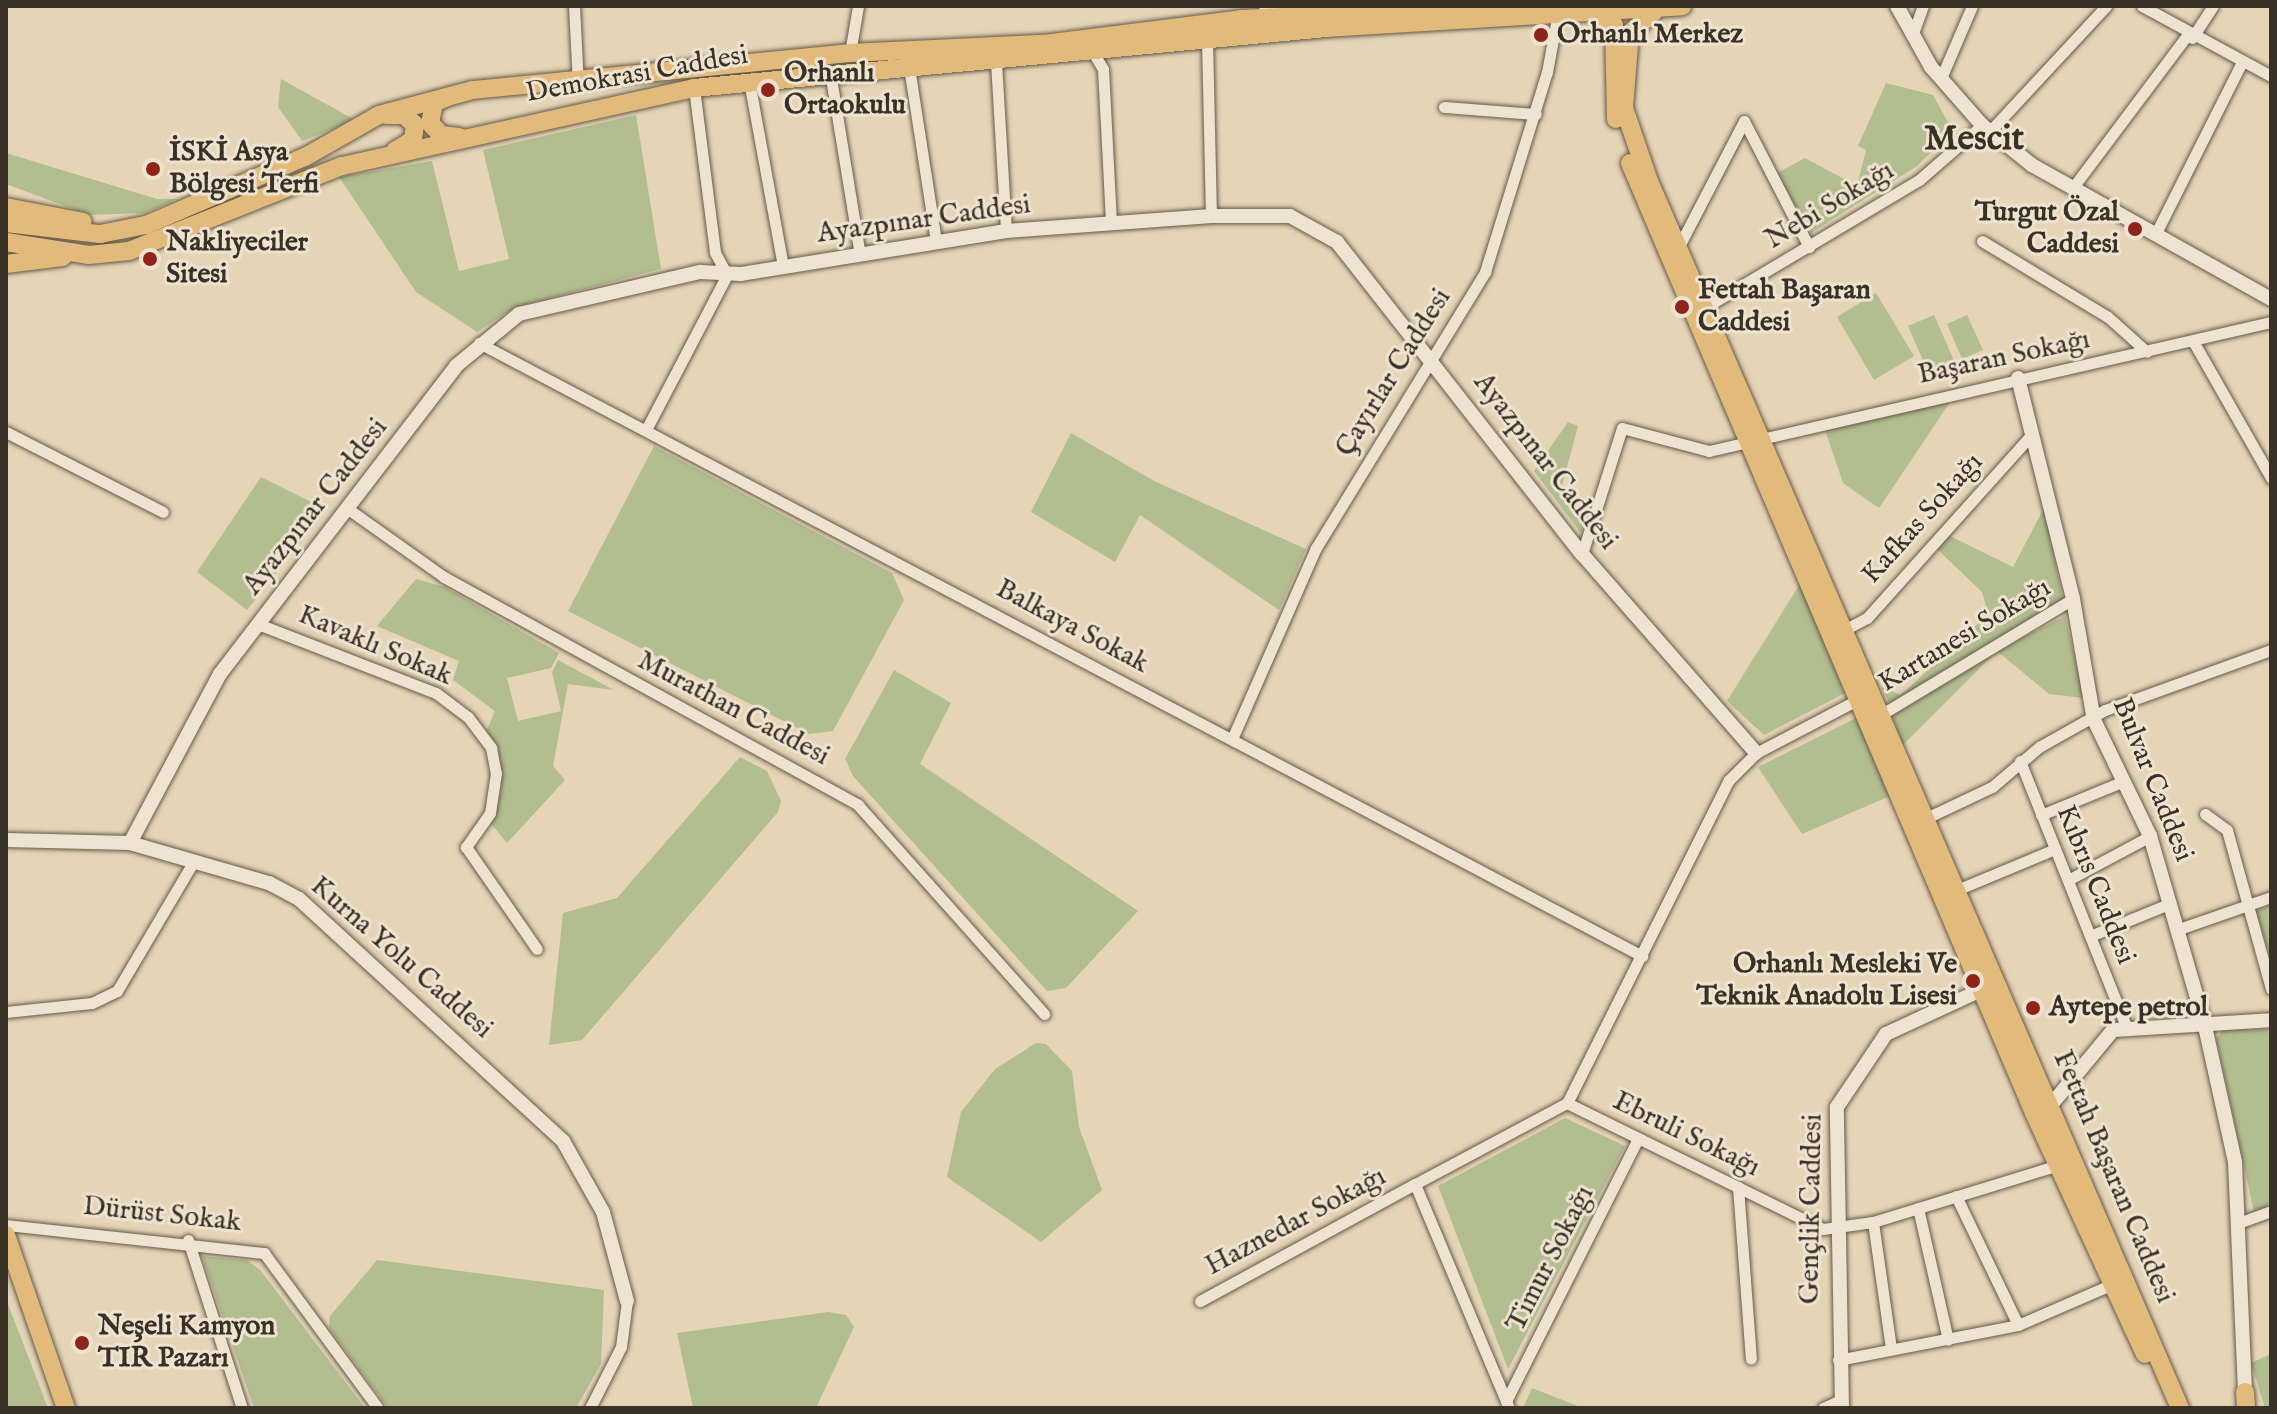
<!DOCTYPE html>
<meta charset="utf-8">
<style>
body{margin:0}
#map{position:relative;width:2277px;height:1414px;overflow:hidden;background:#e5d4b6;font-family:"IM FELL English",serif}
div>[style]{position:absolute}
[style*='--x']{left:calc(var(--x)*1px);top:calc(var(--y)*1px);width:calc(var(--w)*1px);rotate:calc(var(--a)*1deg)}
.green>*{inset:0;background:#b2bd90}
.roads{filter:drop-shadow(0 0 2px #645a4a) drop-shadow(0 0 2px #645a4a)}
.minor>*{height:11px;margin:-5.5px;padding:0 5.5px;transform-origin:5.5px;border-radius:5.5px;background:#eee3d0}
.tertiary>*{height:14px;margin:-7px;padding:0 7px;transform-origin:7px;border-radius:7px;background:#eee3d0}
.primary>*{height:18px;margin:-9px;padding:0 9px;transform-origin:9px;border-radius:9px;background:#e2ba7b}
.dots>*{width:22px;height:22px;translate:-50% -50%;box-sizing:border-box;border:4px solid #eee3d0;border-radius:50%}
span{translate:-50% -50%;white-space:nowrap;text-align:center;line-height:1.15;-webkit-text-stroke:6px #eee3d0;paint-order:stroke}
.poi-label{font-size:28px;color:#393126;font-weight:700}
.left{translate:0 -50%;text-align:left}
.right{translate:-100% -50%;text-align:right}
.street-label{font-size:28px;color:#393126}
.district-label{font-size:36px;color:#393126;font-weight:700}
.frame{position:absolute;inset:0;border:8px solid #393126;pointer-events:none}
</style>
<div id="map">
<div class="green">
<div style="clip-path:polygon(281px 79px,355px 120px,302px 141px,278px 107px)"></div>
<div style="clip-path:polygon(1886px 83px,1933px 95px,1953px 131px,1917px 166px,1811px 233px,1777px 173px,1805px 158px,1857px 186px,1866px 150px,1858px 146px)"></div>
<div style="clip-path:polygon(636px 115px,661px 269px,515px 307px,477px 332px,416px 292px,339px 177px,432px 161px,459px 271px,509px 259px,483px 150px)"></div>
<div style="clip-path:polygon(6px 153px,157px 199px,177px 199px,145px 213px,89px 215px,6px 184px)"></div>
<div style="clip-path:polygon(1876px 293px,1914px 356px,1874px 380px,1837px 317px)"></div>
<div style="clip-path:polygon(1934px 315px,1955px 363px,1929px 374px,1908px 326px)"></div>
<div style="clip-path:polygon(1967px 315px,1983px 350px,1962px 359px,1947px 324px)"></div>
<div style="clip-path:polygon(1950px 402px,1879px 508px,1843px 483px,1825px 430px)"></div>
<div style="clip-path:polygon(1568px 422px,1578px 426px,1559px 497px,1590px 507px,1581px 533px,1534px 471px)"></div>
<div style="clip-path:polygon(1071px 433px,1154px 481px,1306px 549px,1279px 610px,1140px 515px,1115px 562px,1031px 512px)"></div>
<div style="clip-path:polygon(654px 446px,892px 573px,904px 600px,833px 731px,809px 734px,568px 611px)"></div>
<div style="clip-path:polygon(261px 477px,317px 505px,319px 519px,247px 610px,197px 572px)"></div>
<div style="clip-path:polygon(2044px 508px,2063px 600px,1890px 704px,1881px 687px,1901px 695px,1988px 614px,1982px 592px,1937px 549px,1948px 535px,2013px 567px)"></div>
<div style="clip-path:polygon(416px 579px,445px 587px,559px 653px,551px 668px,507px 678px,518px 721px,561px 711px,552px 672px,558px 660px,614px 690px,568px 684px,553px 766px,565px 780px,507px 843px,489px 821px,501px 792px,497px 748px,486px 732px,495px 711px,453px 680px,459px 661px,377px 626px)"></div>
<div style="clip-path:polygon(1800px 584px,1845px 693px,1764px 735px,1727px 701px)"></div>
<div style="clip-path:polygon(2065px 616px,2084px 698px,2049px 694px,1997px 651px,1903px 745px,1892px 715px,1997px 651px)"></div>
<div style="clip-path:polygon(894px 670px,951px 703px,920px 764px,1138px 911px,1066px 988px,1047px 991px,853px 776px,845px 759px)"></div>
<div style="clip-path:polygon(1856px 718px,1890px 796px,1802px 834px,1758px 767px)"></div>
<div style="clip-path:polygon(740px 757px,767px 771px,781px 801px,778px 812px,582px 1040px,549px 1045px,563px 913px,617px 898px)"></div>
<div style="clip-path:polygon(2271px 905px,2271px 959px,2256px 911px)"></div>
<div style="clip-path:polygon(2271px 1029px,2271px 1199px,2265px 1210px,2254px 1212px,2216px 1038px,2223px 1030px)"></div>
<div style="clip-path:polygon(1036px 1043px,1046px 1044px,1072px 1071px,1079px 1127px,1102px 1190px,1041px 1242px,947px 1177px,961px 1112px,995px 1069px)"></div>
<div style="clip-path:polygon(1565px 1118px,1625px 1146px,1508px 1369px,1438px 1186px)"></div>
<div style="clip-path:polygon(202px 1256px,247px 1260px,261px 1271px,365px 1408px,254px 1408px)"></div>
<div style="clip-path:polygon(377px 1260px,604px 1290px,601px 1364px,576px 1408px,388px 1408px,329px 1328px,330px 1316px)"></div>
<div style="clip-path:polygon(6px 1299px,48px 1408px,6px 1408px)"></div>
<div style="clip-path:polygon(828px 1312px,846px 1315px,854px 1327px,816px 1408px,693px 1408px,677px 1333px)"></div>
<div style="clip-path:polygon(2271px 1354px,2271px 1408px,2265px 1408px,2251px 1363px)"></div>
<div style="clip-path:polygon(1532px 1388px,1583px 1408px,1523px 1408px)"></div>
</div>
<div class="roads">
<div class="minor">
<div style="--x:574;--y:6;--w:78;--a:87.1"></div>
<div style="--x:1264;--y:6;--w:23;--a:18"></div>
<div style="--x:2142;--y:6;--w:147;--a:28.5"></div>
<div style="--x:1912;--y:36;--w:32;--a:-70"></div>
<div style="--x:2192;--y:38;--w:38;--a:-57"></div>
<div style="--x:1207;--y:40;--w:176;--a:88.7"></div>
<div style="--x:850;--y:53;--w:48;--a:-80.3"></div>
<div style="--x:1094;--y:54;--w:17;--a:59"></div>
<div style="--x:1103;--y:69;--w:154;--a:87"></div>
<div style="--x:996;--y:62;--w:169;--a:86.6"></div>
<div style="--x:909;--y:67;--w:176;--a:81.2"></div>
<div style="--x:830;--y:72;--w:185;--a:80.7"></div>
<div style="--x:1941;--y:78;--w:78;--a:-66.7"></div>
<div style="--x:749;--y:81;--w:189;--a:79.6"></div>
<div style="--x:1444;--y:107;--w:92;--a:4.4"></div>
<div style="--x:1744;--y:121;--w:142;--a:62.7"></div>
<div style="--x:1990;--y:131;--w:171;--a:-47.1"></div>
<div style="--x:2074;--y:186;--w:190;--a:-53.1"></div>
<div style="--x:2157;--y:231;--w:189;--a:-63.3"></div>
<div style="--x:1982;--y:241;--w:147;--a:31.1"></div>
<div style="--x:2108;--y:317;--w:52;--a:41.9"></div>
<div style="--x:1678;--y:248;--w:143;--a:-62.5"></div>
<div style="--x:1699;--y:311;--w:256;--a:-30.8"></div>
<div style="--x:1919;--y:180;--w:84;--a:-41.1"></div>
<div style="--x:2193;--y:341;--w:158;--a:60.3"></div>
<div style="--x:479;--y:343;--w:1315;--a:27.79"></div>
<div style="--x:648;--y:426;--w:170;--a:-62.4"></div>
<div style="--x:727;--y:275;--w:26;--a:-118"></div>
<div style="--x:715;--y:252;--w:165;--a:-97.3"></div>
<div style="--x:6;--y:432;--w:176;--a:27"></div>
<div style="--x:348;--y:509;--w:118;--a:35.3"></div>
<div style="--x:444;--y:577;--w:473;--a:28.8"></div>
<div style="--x:858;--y:805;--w:280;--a:48.3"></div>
<div style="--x:1582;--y:554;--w:132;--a:-72.4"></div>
<div style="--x:1622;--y:428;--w:90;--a:14.8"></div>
<div style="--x:1709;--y:451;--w:577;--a:-12.93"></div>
<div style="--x:258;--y:624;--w:191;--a:21.2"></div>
<div style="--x:436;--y:693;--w:40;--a:37"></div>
<div style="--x:468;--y:717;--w:39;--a:53"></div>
<div style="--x:491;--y:748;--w:25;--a:79"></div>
<div style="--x:496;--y:773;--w:40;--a:98.5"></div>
<div style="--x:490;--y:813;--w:42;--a:125.2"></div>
<div style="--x:466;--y:847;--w:124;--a:55.2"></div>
<div style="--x:1844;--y:630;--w:26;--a:-28"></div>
<div style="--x:1867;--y:618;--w:247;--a:-48.1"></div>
<div style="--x:1882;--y:714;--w:223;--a:-31.1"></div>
<div style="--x:1232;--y:739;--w:209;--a:-66.3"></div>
<div style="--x:1316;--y:548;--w:324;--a:-58.5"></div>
<div style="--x:1485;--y:272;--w:209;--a:-72.8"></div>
<div style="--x:1547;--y:72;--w:55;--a:-79.5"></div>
<div style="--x:2020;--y:761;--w:285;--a:68.2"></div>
<div style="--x:2205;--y:814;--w:27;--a:36"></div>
<div style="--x:2227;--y:830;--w:165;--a:74.5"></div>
<div style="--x:2041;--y:815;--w:90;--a:-22.3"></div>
<div style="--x:1920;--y:821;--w:80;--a:-25.3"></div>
<div style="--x:1992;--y:787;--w:62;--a:-40.4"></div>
<div style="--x:2039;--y:747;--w:76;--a:-29.3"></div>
<div style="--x:2105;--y:710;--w:177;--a:-19.9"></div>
<div style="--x:2068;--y:880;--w:93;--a:-28.2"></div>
<div style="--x:1959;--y:889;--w:104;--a:-22.6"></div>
<div style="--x:2179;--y:929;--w:97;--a:-19.2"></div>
<div style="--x:2090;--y:936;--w:87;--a:-22.2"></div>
<div style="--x:6;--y:1012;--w:86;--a:-6"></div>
<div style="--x:92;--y:1003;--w:28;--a:-26"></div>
<div style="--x:117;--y:991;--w:151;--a:-59.4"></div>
<div style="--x:1567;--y:1103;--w:285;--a:26.2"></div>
<div style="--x:1823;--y:1229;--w:50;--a:-8"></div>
<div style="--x:1873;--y:1222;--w:194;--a:-17.1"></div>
<div style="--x:1738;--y:1187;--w:172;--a:85.7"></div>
<div style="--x:1956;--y:1196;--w:143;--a:64.3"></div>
<div style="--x:1918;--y:1208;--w:135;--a:77.2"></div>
<div style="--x:1873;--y:1222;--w:128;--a:81.9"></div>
<div style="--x:2241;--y:1222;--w:32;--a:-20"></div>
<div style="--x:6;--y:1225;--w:260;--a:6.2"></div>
<div style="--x:264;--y:1253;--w:192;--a:53.7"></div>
<div style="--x:188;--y:1240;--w:176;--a:72.2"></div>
<div style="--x:1200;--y:1301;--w:245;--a:-28.6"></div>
<div style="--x:1838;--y:1360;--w:183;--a:-11"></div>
<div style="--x:2018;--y:1325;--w:106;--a:-23.4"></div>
<div style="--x:1506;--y:1401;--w:294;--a:-63.3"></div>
<div style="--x:590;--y:1408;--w:68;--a:-63.1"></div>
<div style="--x:621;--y:1347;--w:46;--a:-82.6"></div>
<div style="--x:1509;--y:1408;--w:243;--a:-112.8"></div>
<div style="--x:1415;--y:1184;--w:172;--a:-28.1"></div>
<div style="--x:1567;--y:1103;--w:361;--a:-63.4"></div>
<div style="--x:1729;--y:780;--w:38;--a:-45"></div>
<div style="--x:1756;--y:753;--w:114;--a:-27.7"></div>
<div style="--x:1823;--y:1408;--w:20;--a:-24"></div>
</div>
<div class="tertiary">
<div style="--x:1897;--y:6;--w:70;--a:60.9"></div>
<div style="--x:1931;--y:67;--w:77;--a:48.7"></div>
<div style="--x:1982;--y:125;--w:64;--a:38.7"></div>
<div style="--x:2032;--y:165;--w:274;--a:29.3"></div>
<div style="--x:2018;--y:378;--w:228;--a:76"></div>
<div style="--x:2073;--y:599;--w:123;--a:80.2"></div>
<div style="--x:2094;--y:720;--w:129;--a:64.2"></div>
<div style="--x:2150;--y:836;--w:194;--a:73.8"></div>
<div style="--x:2204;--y:1022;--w:143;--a:77.5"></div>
<div style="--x:2235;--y:1162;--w:230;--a:87.5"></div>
<div style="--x:6;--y:840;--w:124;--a:1.4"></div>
<div style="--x:130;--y:843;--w:145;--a:16.1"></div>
<div style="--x:269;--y:883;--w:34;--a:28"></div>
<div style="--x:299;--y:899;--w:358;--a:42.5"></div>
<div style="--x:563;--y:1141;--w:81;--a:60.6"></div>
<div style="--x:603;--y:1212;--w:92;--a:74.9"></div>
<div style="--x:130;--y:843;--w:191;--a:-62"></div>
<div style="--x:220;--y:674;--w:388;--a:-52.5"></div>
<div style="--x:456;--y:366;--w:82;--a:-39.5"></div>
<div style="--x:519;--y:314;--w:186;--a:-13.1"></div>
<div style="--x:700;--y:272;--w:41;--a:2.8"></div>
<div style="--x:741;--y:274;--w:268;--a:-9.2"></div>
<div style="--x:1006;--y:231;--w:206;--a:-4.2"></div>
<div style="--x:1211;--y:216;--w:79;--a:0"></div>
<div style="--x:1290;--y:216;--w:54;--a:29"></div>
<div style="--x:1337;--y:242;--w:397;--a:51.9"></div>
<div style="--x:1582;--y:554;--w:264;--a:48.8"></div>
<div style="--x:2051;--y:1105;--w:97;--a:-50.4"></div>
<div style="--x:2113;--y:1030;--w:158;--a:-3.6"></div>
<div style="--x:1842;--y:1408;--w:301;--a:-91"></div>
<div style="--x:1837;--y:1107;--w:88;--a:-56.1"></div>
<div style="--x:1886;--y:1034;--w:105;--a:-24.9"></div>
</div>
<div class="primary">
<div style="--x:1653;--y:13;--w:30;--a:139"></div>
<div style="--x:1630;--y:33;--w:75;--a:94.6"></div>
<div style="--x:1624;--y:108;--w:77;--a:71.1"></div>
<div style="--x:1649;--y:181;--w:1337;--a:66.6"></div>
<div style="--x:1599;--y:15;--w:18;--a:34"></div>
<div style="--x:1614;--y:25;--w:94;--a:88.8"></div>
<div style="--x:447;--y:97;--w:14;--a:155"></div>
<div style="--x:434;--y:103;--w:20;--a:101"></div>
<div style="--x:430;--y:123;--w:16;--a:47"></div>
<div style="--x:441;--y:135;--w:18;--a:6"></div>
<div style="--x:386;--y:115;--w:18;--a:0"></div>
<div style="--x:404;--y:115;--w:15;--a:42"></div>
<div style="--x:415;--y:125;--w:15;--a:98"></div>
<div style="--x:413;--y:140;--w:21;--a:149"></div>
<div style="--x:1630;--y:163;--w:1032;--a:66.96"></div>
<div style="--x:2034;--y:1113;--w:265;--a:65.3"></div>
<div style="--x:6;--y:207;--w:78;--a:11"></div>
<div style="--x:6;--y:223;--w:95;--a:6.7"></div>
<div style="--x:100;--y:234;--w:47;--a:-11.1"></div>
<div style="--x:146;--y:225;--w:173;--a:-23.2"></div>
<div style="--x:305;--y:157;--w:85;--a:-29.6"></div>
<div style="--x:379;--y:115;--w:97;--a:-14.9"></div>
<div style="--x:473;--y:90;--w:379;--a:-5.6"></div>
<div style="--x:850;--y:53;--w:194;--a:-2.7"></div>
<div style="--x:1044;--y:44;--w:199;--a:-7.2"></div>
<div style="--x:1241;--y:19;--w:255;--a:-2.9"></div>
<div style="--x:6;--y:242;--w:84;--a:8.9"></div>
<div style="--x:89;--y:255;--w:40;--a:-5.7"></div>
<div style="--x:129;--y:251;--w:229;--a:-21.8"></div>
<div style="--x:342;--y:166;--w:361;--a:-12.5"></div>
<div style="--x:694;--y:88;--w:635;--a:-5.42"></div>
<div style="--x:1326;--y:28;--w:357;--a:-3.5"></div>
<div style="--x:6;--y:264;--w:57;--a:-7"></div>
<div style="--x:6;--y:1235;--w:183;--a:70.9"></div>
<div style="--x:2245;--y:1392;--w:16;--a:86"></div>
</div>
</div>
<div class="dots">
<div style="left:1541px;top:35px;background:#8f2418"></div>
<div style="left:768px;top:90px;background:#8f2418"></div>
<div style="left:153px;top:169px;background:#8f2418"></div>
<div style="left:2135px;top:229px;background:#8f2418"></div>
<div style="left:150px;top:259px;background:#8f2418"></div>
<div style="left:1682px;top:307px;background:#8f2418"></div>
<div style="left:1973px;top:981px;background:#8f2418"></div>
<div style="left:2033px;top:1008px;background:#8f2418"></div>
<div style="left:82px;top:1343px;background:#8f2418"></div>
</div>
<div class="poi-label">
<span class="left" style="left:1557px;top:35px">Orhanlı Merkez</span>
<span class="left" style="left:784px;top:90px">Orhanlı<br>Ortaokulu</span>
<span class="left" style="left:169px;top:169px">İSKİ Asya<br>Bölgesi Terfi</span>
<span class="right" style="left:2119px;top:229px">Turgut Özal<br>Caddesi</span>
<span class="left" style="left:166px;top:259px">Nakliyeciler<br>Sitesi</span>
<span class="left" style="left:1698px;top:307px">Fettah Başaran<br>Caddesi</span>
<span class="right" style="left:1957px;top:981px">Orhanlı Mesleki Ve<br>Teknik Anadolu Lisesi</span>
<span class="left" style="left:2049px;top:1008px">Aytepe petrol</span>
<span class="left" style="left:98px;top:1343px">Neşeli Kamyon<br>TIR Pazarı</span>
</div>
<div class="street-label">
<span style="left:637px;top:75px;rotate:-10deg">Demokrasi Caddesi</span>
<span style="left:1830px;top:206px;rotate:-31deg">Nebi Sokağı</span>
<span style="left:924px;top:220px;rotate:-8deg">Ayazpınar Caddesi</span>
<span style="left:2004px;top:358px;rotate:-12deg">Başaran Sokağı</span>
<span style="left:1394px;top:373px;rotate:-58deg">Çayırlar Caddesi</span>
<span style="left:1545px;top:462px;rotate:52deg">Ayazpınar Caddesi</span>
<span style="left:316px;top:507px;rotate:-52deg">Ayazpınar Caddesi</span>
<span style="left:1923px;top:519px;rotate:-48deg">Kafkas Sokağı</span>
<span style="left:1072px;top:627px;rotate:28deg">Balkaya Sokak</span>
<span style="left:1965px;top:636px;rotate:-31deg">Kartanesi Sokağı</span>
<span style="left:375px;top:646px;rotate:23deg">Kavaklı Sokak</span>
<span style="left:733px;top:709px;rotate:28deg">Murathan Caddesi</span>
<span style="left:2152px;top:780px;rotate:68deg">Bulvar Caddesi</span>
<span style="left:2095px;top:885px;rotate:68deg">Kıbrıs Caddesi</span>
<span style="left:401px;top:958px;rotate:41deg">Kurna Yolu Caddesi</span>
<span style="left:1686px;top:1135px;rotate:26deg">Ebruli Sokağı</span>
<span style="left:2113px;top:1177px;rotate:67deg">Fettah Başaran Caddesi</span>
<span style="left:1812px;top:1209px;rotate:-89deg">Gençlik Caddesi</span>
<span style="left:162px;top:1215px;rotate:6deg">Dürüst Sokak</span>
<span style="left:1296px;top:1222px;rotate:-28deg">Haznedar Sokağı</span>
<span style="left:1551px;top:1259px;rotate:-63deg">Timur Sokağı</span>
</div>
<div class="district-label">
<span style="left:1974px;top:140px">Mescit</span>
</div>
<div class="frame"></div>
</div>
